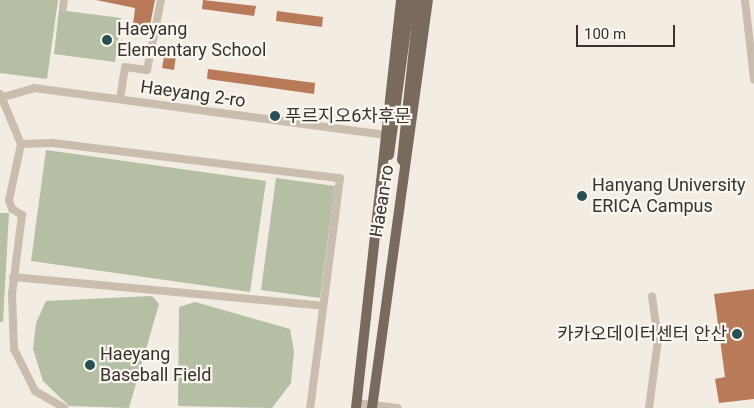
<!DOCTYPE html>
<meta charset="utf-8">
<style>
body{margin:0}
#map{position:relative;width:754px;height:408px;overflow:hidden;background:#f2ece3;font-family:Roboto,"Noto Sans KR",sans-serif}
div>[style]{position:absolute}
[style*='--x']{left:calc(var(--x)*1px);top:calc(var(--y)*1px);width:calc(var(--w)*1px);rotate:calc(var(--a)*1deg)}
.green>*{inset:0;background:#b4bfa4}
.building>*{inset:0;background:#b97a5a}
.minor>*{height:8px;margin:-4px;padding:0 4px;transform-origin:4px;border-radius:4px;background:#c9bdb0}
.major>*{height:10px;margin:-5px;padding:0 5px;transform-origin:5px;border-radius:5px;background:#796a60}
.dots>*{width:14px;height:14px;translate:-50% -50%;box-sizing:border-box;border:2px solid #f9f6ef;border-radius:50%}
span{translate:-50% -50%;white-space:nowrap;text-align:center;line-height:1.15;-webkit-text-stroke:4.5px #f9f6ef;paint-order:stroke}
.poi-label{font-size:18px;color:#39322d}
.left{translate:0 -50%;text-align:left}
.right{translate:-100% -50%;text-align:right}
.street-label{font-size:18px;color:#39322d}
.scale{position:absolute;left:576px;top:25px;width:99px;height:22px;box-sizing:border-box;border:2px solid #39322d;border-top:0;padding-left:6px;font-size:15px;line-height:18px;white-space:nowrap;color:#39322d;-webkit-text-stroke:4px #f9f6ef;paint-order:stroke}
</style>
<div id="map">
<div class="green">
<div style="clip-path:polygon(0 0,58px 0,47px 79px,0 73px)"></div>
<div style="clip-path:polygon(59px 10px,121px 18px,115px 62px,54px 54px)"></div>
<div style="clip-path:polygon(46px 150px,266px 181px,250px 292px,31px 261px)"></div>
<div style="clip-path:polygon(276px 178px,335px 186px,320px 298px,261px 290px)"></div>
<div style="clip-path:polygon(0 213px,9px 213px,3px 322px,0 322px)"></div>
<div style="clip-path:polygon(152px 296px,159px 304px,129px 408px,69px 406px,43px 381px,33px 349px,36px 323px,46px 301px)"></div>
<div style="clip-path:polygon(195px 302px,290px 329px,294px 351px,291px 383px,272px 408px,178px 406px,179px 307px)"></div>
</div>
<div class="building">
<div style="clip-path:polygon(96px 0,155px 0,148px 35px,132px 33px,135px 8px)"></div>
<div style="clip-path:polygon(203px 0,256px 6px,254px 16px,202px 9px)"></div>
<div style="clip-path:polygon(277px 11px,323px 17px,322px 27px,276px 21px)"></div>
<div style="clip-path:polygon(166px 46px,186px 49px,185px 57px,176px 56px,174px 70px,162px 68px)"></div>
<div style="clip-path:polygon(208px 69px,315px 83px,314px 94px,207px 79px)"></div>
<div style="clip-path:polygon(754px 289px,754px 399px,719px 403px,715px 379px,725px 377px,714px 294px)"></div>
</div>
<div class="minor">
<div style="--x:745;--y:0;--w:80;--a:83.5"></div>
<div style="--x:63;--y:8;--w:8;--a:-83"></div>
<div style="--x:0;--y:94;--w:54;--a:67.2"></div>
<div style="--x:21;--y:144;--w:57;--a:102.1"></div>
<div style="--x:9;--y:200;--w:9;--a:72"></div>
<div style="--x:12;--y:209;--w:12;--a:31"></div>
<div style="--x:22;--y:215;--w:80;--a:97.2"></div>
<div style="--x:12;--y:294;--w:55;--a:87.9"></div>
<div style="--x:14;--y:349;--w:47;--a:63.4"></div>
<div style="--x:35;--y:391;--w:34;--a:30"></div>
<div style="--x:0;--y:98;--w:35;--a:-16"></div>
<div style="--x:34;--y:88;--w:353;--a:7.6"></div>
<div style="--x:120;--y:99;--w:32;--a:-81"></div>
<div style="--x:125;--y:67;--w:22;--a:8"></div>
<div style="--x:147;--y:70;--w:71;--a:-78.7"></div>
<div style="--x:21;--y:144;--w:32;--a:-2"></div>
<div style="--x:53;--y:143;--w:289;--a:7"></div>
<div style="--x:340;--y:178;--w:232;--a:97.4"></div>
<div style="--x:13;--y:277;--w:311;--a:5.3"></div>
<div style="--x:357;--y:403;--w:41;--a:7"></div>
<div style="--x:649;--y:408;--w:69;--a:-82.5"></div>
<div style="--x:658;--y:340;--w:44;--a:-97.8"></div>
</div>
<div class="major">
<div style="--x:389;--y:155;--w:156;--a:-82.3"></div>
<div style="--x:402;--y:160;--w:161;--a:-83.9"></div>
<div style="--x:356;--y:408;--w:410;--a:-83.7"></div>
<div style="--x:372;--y:408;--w:412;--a:-82.2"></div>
</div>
<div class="dots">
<div style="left:107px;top:40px;background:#274f56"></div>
<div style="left:275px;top:116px;background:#274f56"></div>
<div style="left:582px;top:196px;background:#274f56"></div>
<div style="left:737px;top:334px;background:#274f56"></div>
<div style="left:90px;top:365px;background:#274f56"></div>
</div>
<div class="poi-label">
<span class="left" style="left:117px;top:40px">Haeyang<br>Elementary School</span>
<span class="left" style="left:285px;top:116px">푸르지오6차후문</span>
<span class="left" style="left:592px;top:196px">Hanyang University<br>ERICA Campus</span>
<span class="right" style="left:727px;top:334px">카카오데이터센터 안산</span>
<span class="left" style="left:100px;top:365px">Haeyang<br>Baseball Field</span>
</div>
<div class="street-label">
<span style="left:193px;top:94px;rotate:8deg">Haeyang 2-ro</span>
<span style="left:382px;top:201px;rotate:-81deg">Haean-ro</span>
</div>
<div class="scale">100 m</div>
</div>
